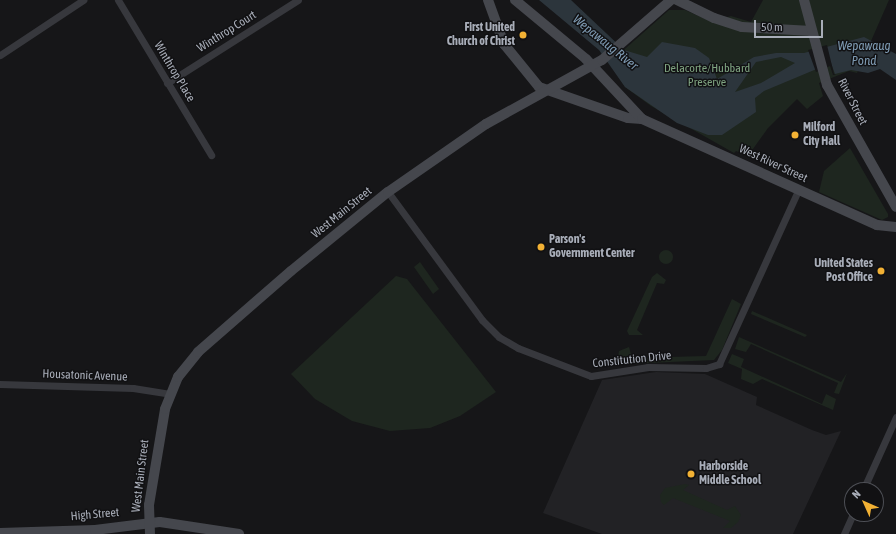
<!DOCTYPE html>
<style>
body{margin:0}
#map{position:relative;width:896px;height:534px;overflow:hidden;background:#161618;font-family:"Asap Condensed",sans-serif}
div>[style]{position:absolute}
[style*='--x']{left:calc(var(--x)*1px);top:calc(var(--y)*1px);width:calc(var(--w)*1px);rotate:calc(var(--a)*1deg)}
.built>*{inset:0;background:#222225}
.green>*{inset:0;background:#1e261f}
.round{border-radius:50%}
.water>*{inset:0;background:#2c353c}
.pier>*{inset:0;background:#161618}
.street>*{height:7px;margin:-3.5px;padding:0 3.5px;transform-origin:3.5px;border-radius:3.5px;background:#37383d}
.secondary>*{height:10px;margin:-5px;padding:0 5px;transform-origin:5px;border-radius:5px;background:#45474d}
.dots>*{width:11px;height:11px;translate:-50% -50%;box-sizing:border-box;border:2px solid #111113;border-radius:50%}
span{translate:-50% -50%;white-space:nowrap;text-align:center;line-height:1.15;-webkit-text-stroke:3px #111113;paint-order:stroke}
.poi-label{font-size:12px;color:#a8adb8;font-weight:700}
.right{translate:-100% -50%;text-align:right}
.left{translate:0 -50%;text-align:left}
.street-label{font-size:12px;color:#a8adb8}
.park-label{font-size:12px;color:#7fa381}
.water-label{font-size:13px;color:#7f9bb3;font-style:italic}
.north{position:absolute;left:844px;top:482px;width:40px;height:40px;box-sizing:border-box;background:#111113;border:1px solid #4d4f55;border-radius:50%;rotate:315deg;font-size:11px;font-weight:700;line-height:16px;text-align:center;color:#a8adb8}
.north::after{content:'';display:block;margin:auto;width:14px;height:18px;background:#f2b134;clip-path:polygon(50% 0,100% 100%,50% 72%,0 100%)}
.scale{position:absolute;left:754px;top:20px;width:69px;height:18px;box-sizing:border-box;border:2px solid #a8adb8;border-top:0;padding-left:5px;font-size:12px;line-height:14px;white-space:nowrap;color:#a8adb8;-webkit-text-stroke:3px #111113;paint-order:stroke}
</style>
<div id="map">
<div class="built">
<div style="clip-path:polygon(656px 372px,705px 374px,757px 397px,756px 405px,812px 430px,826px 435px,841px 431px,793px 534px,602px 534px,543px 513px,602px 380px)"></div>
</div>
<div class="green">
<div style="clip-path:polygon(763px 0,889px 0,857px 73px,849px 71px,819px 83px,823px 96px,807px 109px,797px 99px,768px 128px,748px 156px,736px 151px,734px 153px,651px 106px,625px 87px,609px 63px,669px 10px,685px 10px,712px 22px,731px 16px,751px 22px)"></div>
<div style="clip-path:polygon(850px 148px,888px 214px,888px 217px,882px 220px,819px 192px,824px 171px)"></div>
<div class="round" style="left:659px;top:250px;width:14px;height:14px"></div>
<div style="clip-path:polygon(420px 262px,439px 289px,433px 294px,414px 267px)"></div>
<div style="clip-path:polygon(657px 273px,666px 280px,664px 284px,657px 283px,637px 330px,643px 335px,629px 335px,627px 331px,652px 277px)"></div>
<div style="clip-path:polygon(396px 276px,407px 279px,496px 392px,460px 416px,430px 428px,390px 431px,352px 421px,315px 399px,291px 374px)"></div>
<div style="clip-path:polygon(732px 299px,741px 304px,722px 350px,714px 360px,626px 364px,618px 358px,619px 351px,629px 347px,632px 358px,706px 356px)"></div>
<div style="clip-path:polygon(752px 311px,807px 335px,805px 337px,751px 314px)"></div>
<div style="clip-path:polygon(739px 337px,841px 382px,847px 373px,839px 394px,834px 393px,838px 383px,751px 344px,746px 352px,735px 349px)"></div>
<div style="clip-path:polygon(732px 354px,744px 359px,741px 367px,822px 404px,826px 394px,836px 399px,833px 410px,762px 379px,753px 384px,741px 379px,742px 369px,728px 363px)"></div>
<div style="clip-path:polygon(685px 484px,689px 485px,683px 490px,727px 510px,735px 506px,741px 515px,738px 522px,731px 528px,723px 528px,730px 521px,673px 498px,664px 505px,661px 502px,660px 495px,665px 488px)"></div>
</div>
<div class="water">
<div style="clip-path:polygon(evenodd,539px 0,571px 0,624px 50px,647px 57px,662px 42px,695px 48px,709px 58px,717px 79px,754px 57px,776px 53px,804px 53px,864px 37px,896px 54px,896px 80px,880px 69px,868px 73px,851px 70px,835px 74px,831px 63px,764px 91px,755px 98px,756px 112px,722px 135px,708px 135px,677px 123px,625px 87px,599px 50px,539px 0,781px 57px,795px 63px,761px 83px,735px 92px,756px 62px,781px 57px)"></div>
</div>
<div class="pier">
<div style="clip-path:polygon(827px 45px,834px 74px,836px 75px,833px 75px,830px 66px,816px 72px,808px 50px)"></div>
</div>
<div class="street">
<div style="--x:118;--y:0;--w:181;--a:59"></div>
<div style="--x:0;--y:55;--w:100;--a:-33.5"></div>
<div style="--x:167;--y:83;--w:155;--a:-32.4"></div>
<div style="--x:388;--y:192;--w:159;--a:53.7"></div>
<div style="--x:482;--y:320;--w:24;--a:45"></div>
<div style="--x:499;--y:337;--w:22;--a:30"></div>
<div style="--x:518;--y:348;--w:78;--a:21"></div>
<div style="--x:591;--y:376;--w:58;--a:-9"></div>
<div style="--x:648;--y:367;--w:58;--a:1"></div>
<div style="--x:706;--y:368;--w:14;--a:-17"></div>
<div style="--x:719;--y:364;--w:190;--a:-65.5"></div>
<div style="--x:0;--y:384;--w:133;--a:1.7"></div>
<div style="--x:133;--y:388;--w:36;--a:9"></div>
<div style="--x:863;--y:490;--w:80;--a:-65.7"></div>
<div style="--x:844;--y:534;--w:22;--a:-66"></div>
</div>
<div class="secondary">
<div style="--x:488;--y:0;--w:47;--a:70"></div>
<div style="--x:504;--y:44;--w:55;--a:50.9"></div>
<div style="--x:539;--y:87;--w:94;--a:19.2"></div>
<div style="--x:628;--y:118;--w:14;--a:4"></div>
<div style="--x:515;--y:0;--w:92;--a:39.7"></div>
<div style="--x:586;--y:59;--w:82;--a:47"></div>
<div style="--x:642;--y:119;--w:258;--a:24.3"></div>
<div style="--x:877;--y:225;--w:19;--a:6"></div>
<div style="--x:677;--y:0;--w:41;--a:25.9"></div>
<div style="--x:714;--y:18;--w:29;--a:18"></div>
<div style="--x:742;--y:27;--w:70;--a:3.3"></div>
<div style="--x:804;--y:0;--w:88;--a:74.9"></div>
<div style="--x:827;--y:85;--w:140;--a:60.5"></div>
<div style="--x:0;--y:533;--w:95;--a:-1.8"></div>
<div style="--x:95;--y:530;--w:65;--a:-7"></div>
<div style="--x:160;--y:522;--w:80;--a:8.6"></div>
<div style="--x:150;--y:534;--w:29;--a:-92"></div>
<div style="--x:149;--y:505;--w:97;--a:-80.5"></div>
<div style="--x:165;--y:409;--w:35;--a:-68"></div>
<div style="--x:178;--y:377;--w:32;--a:-51"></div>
<div style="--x:198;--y:352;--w:123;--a:-41.1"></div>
<div style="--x:291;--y:271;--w:125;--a:-39.2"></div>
<div style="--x:388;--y:192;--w:119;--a:-34.8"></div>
<div style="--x:486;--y:124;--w:132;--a:-28.9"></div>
<div style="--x:602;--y:60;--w:91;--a:-41"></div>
</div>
<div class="dots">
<div style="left:523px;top:35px;background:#f2b134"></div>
<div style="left:795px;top:135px;background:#f2b134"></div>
<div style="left:541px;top:247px;background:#f2b134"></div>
<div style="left:881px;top:271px;background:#f2b134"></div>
<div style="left:691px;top:474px;background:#f2b134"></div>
</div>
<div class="poi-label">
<span class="right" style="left:515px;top:35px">First United<br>Church of Christ</span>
<span class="left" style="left:803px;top:135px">Milford<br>City Hall</span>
<span class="left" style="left:549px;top:247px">Parson's<br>Government Center</span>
<span class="right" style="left:873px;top:271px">United States<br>Post Office</span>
<span class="left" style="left:699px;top:474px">Harborside<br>Middle School</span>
</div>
<div class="street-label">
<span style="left:227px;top:32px;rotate:-32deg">Winthrop Court</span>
<span style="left:174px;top:72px;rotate:59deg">Winthrop Place</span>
<span style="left:852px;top:102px;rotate:63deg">River Street</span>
<span style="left:773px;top:164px;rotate:25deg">West River Street</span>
<span style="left:342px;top:213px;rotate:-39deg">West Main Street</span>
<span style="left:632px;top:360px;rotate:-6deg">Constitution Drive</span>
<span style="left:85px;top:376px;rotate:2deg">Housatonic Avenue</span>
<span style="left:141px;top:476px;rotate:-83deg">West Main Street</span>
<span style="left:95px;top:515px;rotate:-5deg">High Street</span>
</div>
<div class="park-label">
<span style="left:707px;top:76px">Delacorte/Hubbard<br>Preserve</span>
</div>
<div class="water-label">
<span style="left:605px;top:43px;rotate:39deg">Wepawaug River</span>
<span style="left:864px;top:54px">Wepawaug<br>Pond</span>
</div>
<div class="north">N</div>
<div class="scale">50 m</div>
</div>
